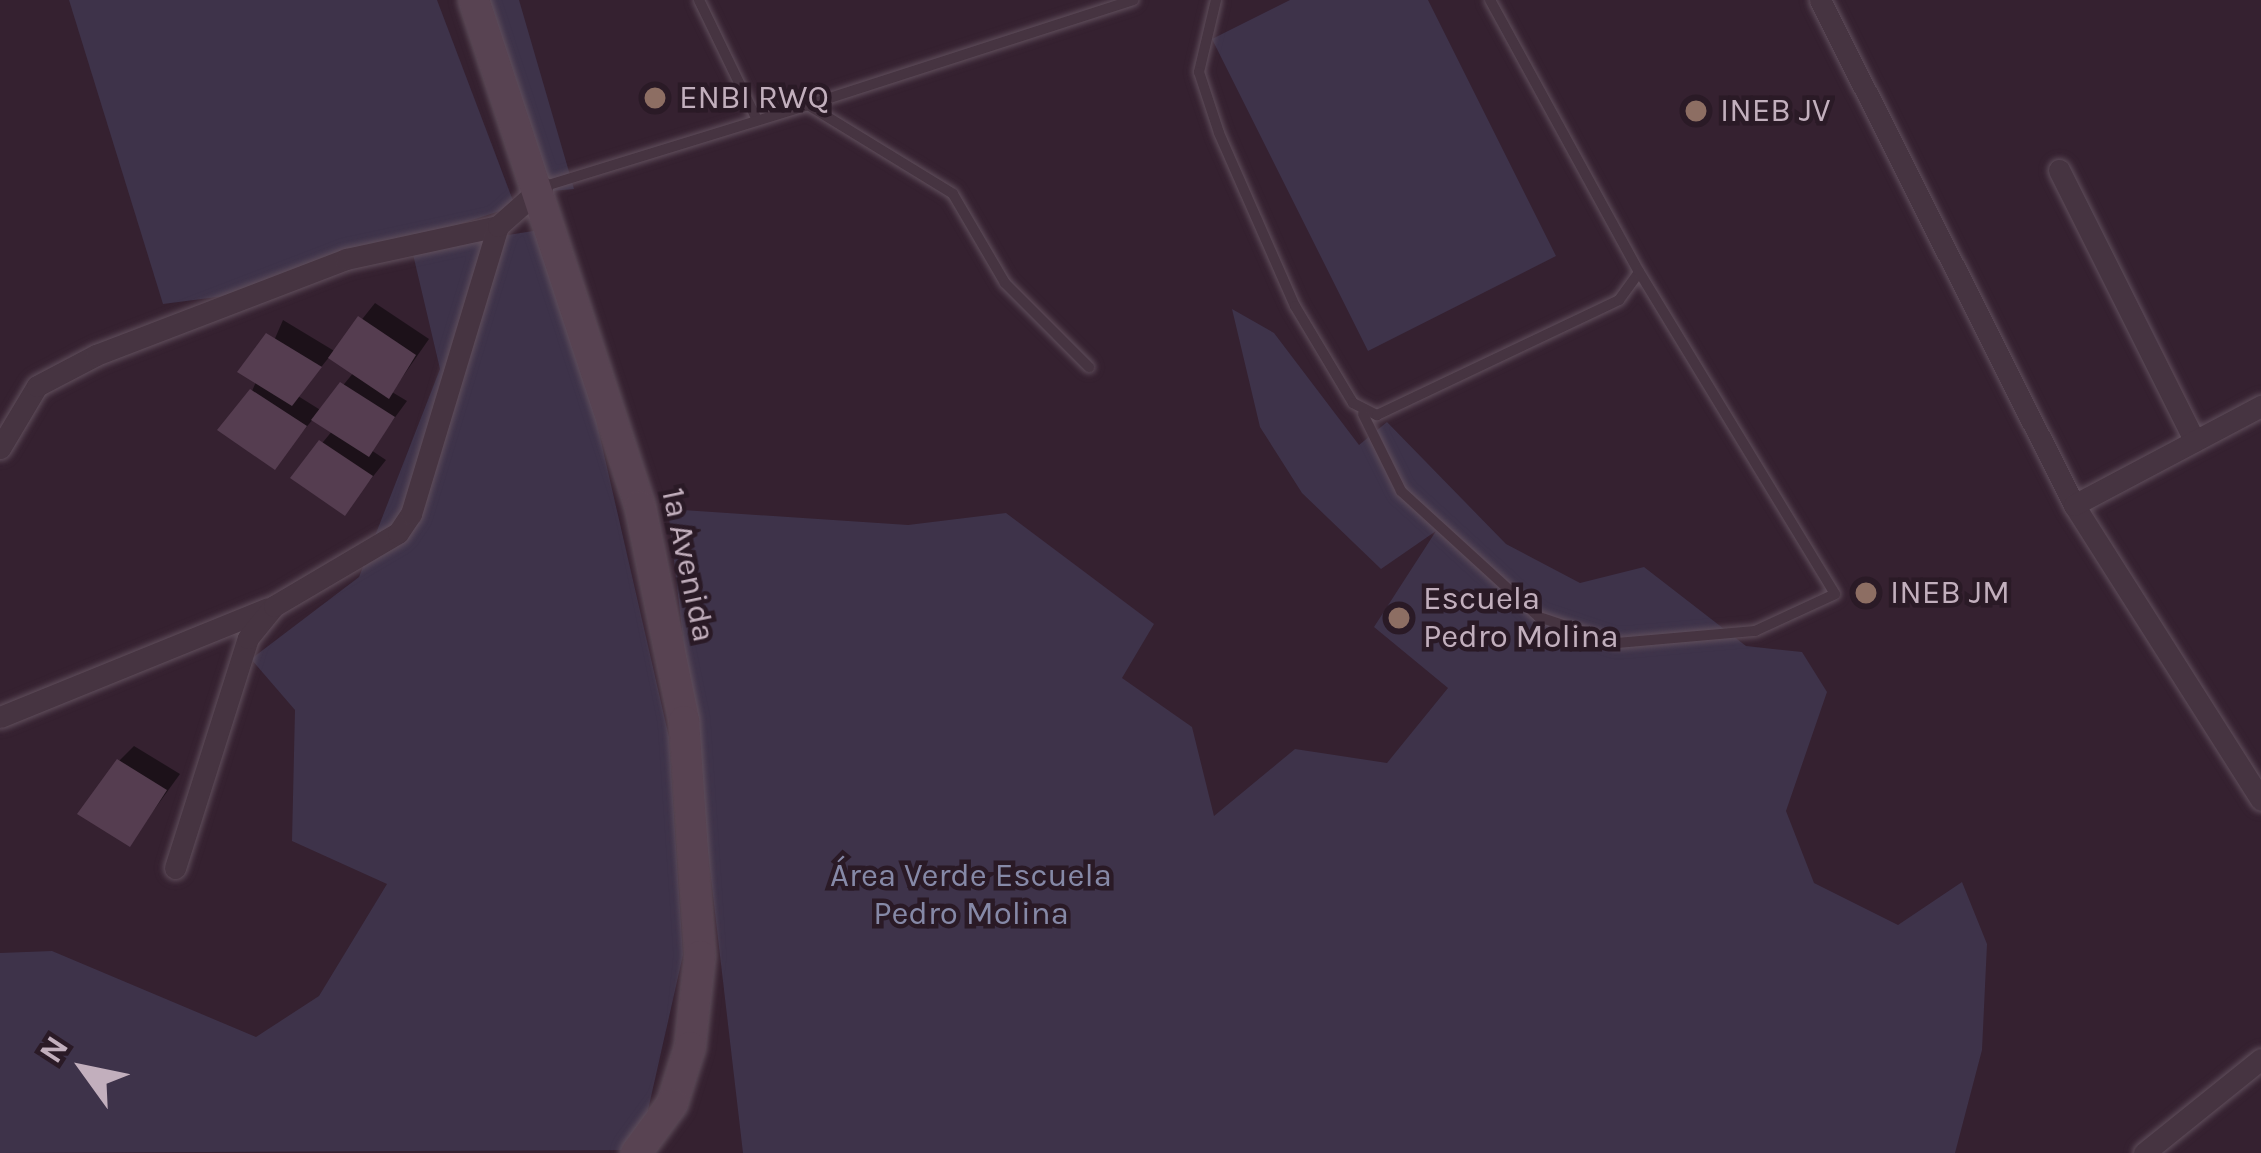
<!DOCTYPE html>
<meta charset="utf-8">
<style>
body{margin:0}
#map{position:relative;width:2261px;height:1153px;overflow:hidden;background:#352130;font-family:Karla,sans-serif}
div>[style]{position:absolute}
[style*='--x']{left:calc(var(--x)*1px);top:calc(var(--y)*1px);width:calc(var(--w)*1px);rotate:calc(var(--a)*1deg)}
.green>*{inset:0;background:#3e334a}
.shadow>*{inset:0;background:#0007}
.building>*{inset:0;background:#553d50}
.roads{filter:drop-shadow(0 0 3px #604f5c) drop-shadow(0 0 3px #604f5c)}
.lane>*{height:10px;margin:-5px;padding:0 5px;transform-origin:5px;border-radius:5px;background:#463441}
.street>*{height:21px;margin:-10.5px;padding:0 10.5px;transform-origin:10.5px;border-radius:10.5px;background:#463441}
.secondary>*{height:30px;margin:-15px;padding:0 15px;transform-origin:15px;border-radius:15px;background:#584352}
.dots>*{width:33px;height:33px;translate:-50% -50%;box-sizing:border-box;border:6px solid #2a1a26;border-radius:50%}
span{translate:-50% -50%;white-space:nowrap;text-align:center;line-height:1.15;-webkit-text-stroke:9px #2a1a26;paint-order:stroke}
.poi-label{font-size:33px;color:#c2afbd}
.left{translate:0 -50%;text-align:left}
.street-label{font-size:33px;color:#c2afbd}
.park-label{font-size:33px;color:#8689a7}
.north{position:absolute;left:24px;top:1009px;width:120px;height:120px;-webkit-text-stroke:9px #2a1a26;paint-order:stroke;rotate:303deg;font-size:33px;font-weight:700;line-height:48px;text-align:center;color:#c2afbd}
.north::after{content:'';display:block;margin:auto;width:42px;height:54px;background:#c2afbd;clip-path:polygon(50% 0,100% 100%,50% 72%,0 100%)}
</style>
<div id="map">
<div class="green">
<div style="clip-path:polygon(69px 0,437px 0,515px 206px,248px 293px,163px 304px)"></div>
<div style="clip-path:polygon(461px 0,519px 0,574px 189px,540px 192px)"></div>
<div style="clip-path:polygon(1290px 0,1428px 0,1556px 256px,1368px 351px,1212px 39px)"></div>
<div style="clip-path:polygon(552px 228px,669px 737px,683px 955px,639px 1150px,0 1153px,0 953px,52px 951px,256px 1037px,319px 996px,387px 884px,292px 841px,295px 710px,251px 659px,359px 577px,440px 369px,412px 250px)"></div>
<div style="clip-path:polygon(1232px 309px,1274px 333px,1359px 445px,1387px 422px,1506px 544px,1580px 583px,1644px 567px,1746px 646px,1802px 652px,1827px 692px,1786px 811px,1814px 883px,1898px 925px,1962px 882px,1987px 944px,1982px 1050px,1955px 1153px,743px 1153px,668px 509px,908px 525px,1006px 513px,1154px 624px,1122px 678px,1192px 727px,1214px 816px,1295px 749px,1387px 763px,1448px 688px,1374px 627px,1436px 531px,1381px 569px,1302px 493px,1260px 427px)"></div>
</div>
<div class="shadow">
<div style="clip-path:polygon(evenodd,375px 303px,429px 339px,392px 392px,407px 401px,371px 450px,386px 460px,345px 512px,294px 477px,333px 430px,314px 418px,274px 466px,252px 391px,283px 320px,336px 352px,375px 303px,330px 356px,354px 372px,322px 411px,298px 396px,330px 356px)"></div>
<div style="clip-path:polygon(134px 746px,180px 774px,130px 843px,119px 761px)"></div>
</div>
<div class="building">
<div style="clip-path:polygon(358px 316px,416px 355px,389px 399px,328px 358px)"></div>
<div style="clip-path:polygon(266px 333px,322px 367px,292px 406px,237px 372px)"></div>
<div style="clip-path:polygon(340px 382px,395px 417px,369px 457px,311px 420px)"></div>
<div style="clip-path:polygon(250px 389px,307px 426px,275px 470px,217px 430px)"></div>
<div style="clip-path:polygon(319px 440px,373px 476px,345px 516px,290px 478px)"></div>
<div style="clip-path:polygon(117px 759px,167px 790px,130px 847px,77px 814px)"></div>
</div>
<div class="roads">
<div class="lane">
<div style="--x:699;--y:0;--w:131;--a:64.2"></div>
<div style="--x:1216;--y:0;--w:74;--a:103.3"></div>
<div style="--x:1199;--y:72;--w:64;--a:71.8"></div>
<div style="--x:1219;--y:133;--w:189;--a:66.3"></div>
<div style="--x:1295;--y:306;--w:113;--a:59.1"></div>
<div style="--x:1353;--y:403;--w:27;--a:27"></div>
<div style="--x:1377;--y:415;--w:268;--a:-25.4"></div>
<div style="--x:1619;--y:300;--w:34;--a:-54"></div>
<div style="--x:1639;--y:272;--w:310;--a:-118.7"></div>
<div style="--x:808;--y:105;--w:342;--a:-17.9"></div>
<div style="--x:542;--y:187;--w:278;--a:-17.1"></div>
<div style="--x:808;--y:105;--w:170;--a:31.5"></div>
<div style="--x:953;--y:194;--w:103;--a:59.7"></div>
<div style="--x:1005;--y:283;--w:119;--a:45"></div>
<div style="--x:1363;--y:414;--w:86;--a:63.7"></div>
<div style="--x:1401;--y:491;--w:187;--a:42.4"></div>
<div style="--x:1539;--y:617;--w:82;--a:18.4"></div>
<div style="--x:1617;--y:643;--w:139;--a:-5"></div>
<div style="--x:1755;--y:631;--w:88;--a:-24.8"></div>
<div style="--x:1835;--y:594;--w:377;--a:-121.3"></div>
</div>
<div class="street">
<div style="--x:1820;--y:0;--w:565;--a:63.3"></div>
<div style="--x:2074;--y:505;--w:349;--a:57.6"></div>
<div style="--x:2059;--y:170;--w:303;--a:63.4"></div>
<div style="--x:0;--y:448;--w:72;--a:-59.2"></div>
<div style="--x:37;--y:386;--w:67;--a:-27.7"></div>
<div style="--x:96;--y:355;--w:268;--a:-21"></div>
<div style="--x:346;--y:259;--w:156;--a:-12.2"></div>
<div style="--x:2074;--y:505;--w:212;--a:-27.9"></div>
<div style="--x:0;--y:717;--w:289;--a:-22.1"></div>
<div style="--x:175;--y:868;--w:241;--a:-72.4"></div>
<div style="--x:248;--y:638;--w:41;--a:-50.9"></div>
<div style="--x:274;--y:606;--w:144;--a:-30.5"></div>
<div style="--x:398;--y:533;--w:23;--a:-56"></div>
<div style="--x:411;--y:514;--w:301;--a:-73.2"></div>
<div style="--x:498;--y:226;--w:59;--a:-41.6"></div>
<div style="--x:2144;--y:1153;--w:150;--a:-38.8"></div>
</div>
<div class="secondary">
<div style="--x:474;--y:0;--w:533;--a:71.84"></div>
<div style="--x:640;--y:506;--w:219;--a:78.4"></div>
<div style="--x:684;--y:721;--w:236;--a:86.1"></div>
<div style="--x:700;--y:956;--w:92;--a:96.3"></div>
<div style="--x:690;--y:1047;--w:60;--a:107.5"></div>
<div style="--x:672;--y:1104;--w:61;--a:126.3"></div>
</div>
</div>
<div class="dots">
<div style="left:655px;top:98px;background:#8d6e63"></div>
<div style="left:1696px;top:111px;background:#8d6e63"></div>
<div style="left:1866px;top:593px;background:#8d6e63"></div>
<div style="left:1399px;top:618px;background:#8d6e63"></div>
</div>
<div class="poi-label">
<span class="left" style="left:679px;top:98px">ENBI RWQ</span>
<span class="left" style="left:1720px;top:111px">INEB JV</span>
<span class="left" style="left:1890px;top:593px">INEB JM</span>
<span class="left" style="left:1423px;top:618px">Escuela<br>Pedro Molina</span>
</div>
<div class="street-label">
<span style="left:688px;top:565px;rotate:78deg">1a Avenida</span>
</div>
<div class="park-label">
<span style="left:971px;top:895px">Área Verde Escuela<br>Pedro Molina</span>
</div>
<div class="north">N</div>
</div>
